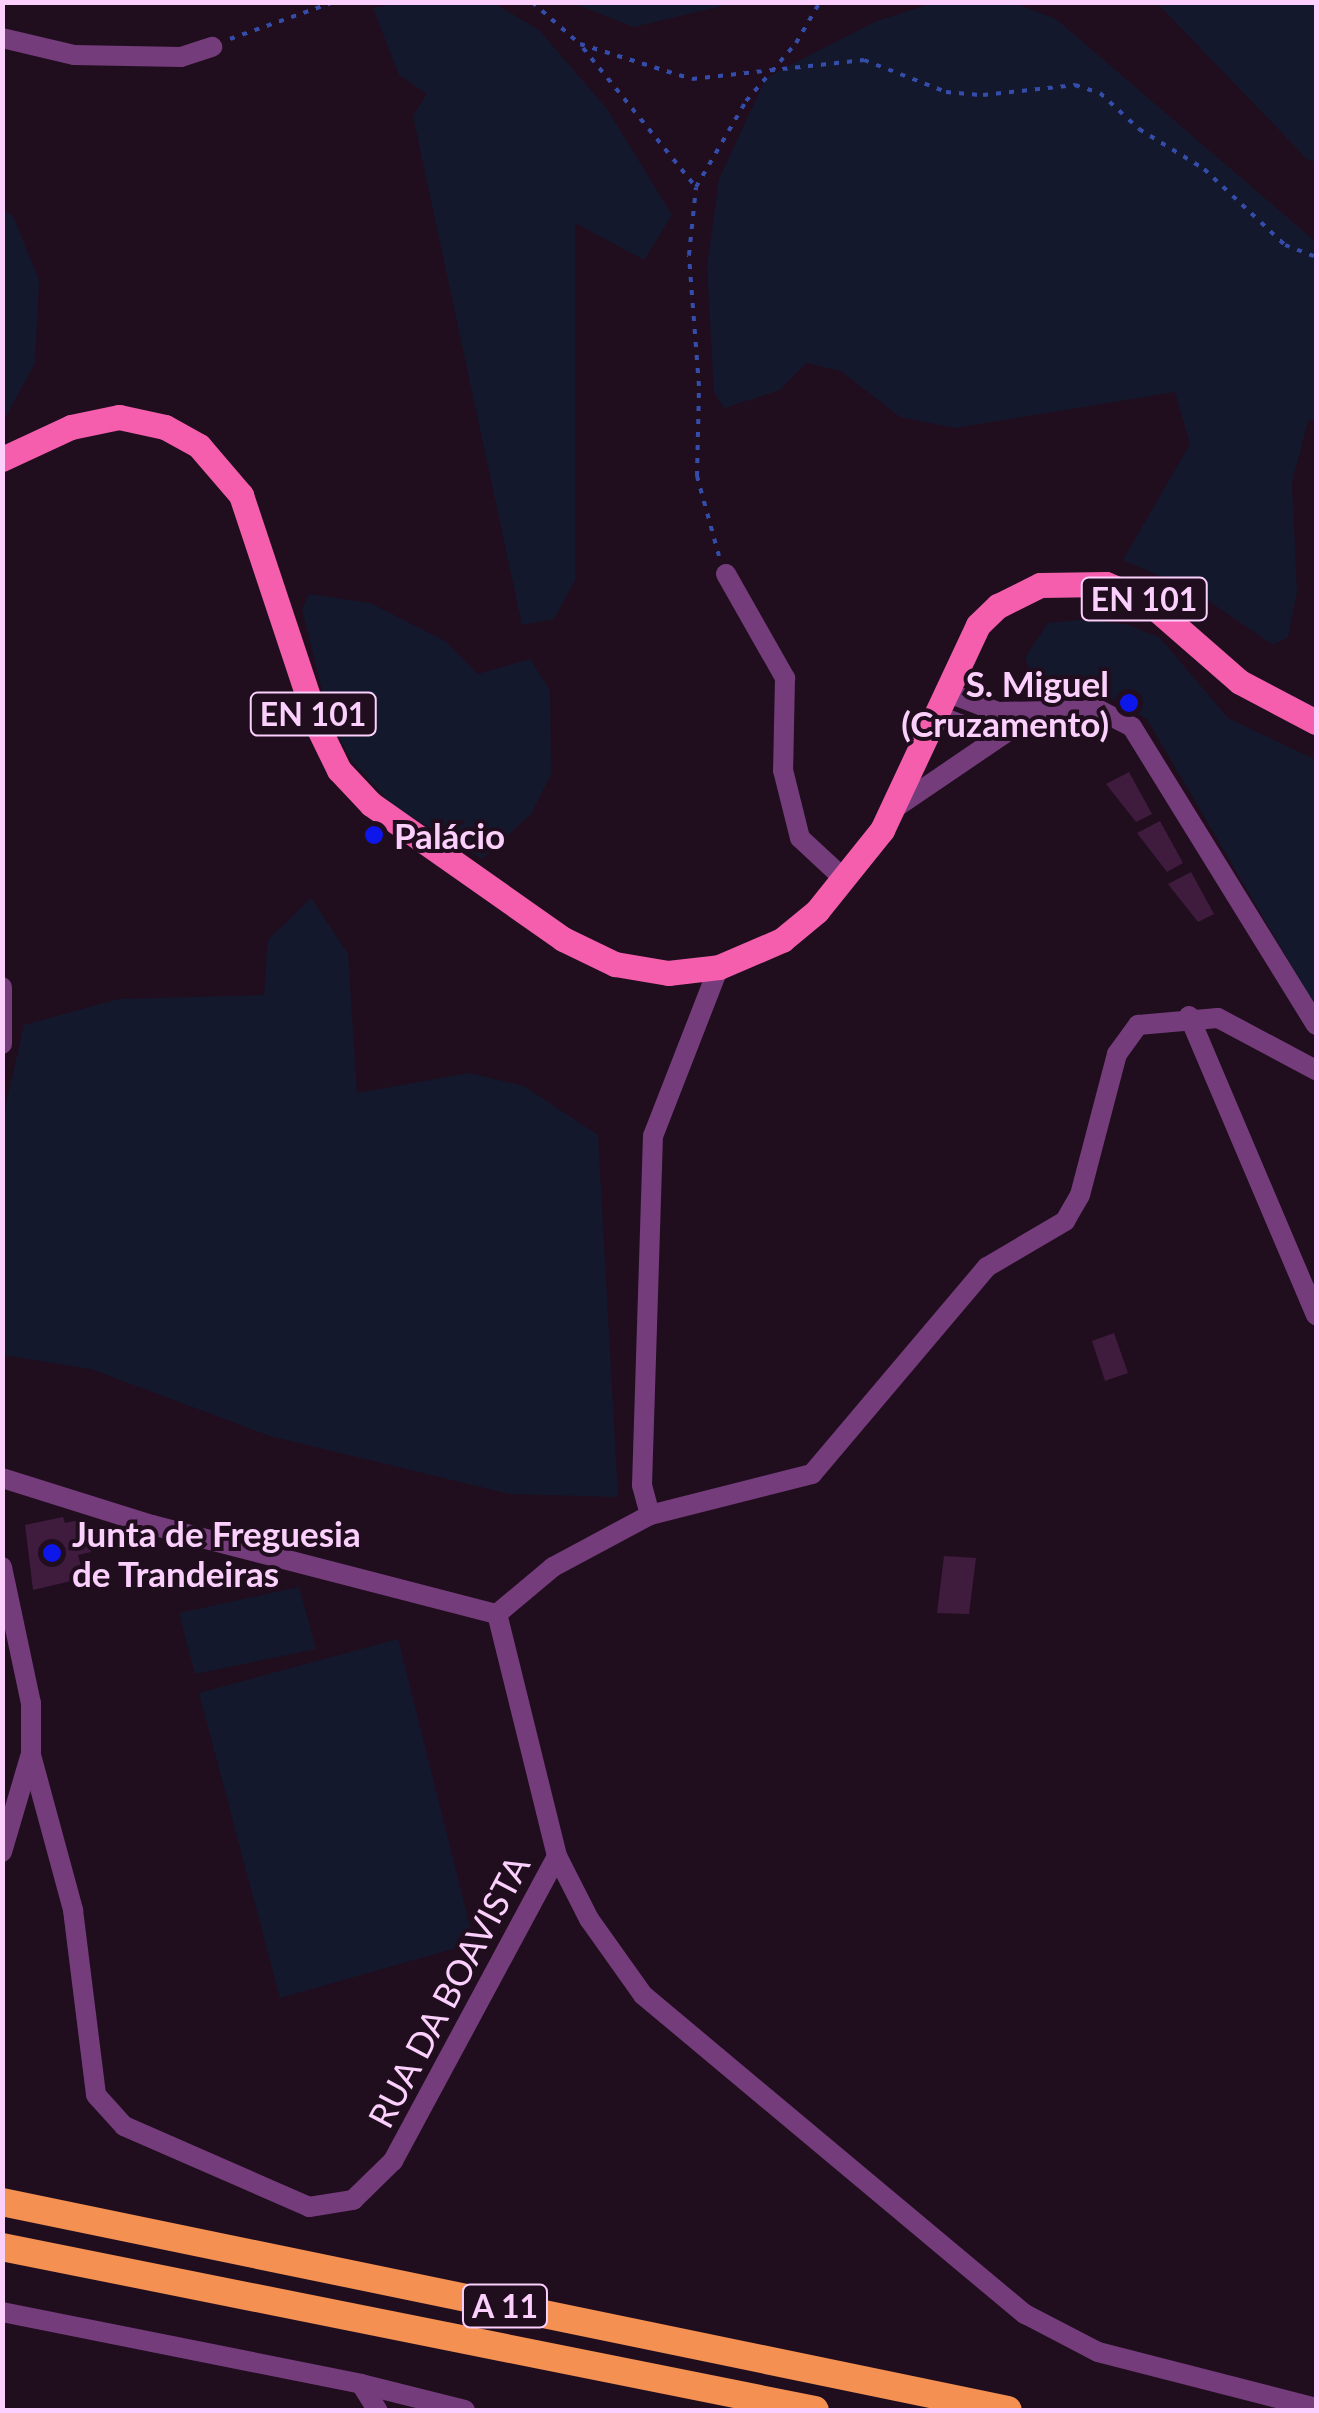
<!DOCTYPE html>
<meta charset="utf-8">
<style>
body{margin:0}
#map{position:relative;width:1319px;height:2413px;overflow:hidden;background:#200e1f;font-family:Lato,sans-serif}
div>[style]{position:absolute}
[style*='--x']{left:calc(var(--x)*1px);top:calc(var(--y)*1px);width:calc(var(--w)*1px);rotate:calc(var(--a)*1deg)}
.green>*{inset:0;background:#14182c}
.building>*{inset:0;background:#3f1b3d}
.path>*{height:4px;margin-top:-2px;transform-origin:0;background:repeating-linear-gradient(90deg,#354daa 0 5px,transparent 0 13px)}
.minor>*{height:20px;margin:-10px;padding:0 10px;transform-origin:10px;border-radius:10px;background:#753c7c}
.major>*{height:25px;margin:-12.5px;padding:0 12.5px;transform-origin:12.5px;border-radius:12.5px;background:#f55eac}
.highway>*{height:28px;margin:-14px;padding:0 14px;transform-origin:14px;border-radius:14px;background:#f49052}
.dots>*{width:28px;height:28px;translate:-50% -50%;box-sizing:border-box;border:5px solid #200e1f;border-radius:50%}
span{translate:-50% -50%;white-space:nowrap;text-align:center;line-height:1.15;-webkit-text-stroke:8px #200e1f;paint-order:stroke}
.shield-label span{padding:2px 8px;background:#200e1f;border:2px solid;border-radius:8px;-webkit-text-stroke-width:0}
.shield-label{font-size:32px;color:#fbd0fc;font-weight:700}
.poi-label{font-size:35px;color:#fbd0fc;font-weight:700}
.right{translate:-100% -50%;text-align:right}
.left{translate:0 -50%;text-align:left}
.street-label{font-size:35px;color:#fbd0fc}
.frame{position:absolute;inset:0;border:5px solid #fbd0fc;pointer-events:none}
</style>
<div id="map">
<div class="green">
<div style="clip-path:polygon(406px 2px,497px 5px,539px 30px,607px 109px,672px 215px,644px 260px,575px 223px,575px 580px,554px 619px,522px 625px,413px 116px,427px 94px,399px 75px,373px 8px)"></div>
<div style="clip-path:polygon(573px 3px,734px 3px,634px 27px)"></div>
<div style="clip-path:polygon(933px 3px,1014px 3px,1056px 19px,1316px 242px,1316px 420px,1308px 421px,1292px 482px,1297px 592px,1288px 637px,1273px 645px,1194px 591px,1123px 560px,1190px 444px,1175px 392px,955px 428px,900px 417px,841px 371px,806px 363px,780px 390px,724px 408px,714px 392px,707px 266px,719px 179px,766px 78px,874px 22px)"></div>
<div style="clip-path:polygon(1157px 3px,1316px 3px,1316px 163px,1307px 159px)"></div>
<div style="clip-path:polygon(3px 211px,13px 216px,39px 280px,35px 363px,3px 422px)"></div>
<div style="clip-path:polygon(309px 594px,370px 603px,445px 641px,478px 674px,530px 659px,550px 690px,551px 774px,531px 814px,482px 859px,392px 805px,352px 761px,329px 718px,302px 609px)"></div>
<div style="clip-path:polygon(1079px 620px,1126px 624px,1160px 638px,1228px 718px,1316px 760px,1316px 1007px,1147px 719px,1102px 693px,1055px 701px,1036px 686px,1025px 658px,1048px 623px)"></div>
<div style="clip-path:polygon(311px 898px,348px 954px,357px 1093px,469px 1073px,524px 1086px,598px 1135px,618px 1497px,510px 1494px,270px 1436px,91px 1369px,3px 1355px,3px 1118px,24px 1025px,119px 999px,264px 995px,268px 940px)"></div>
<div style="clip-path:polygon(299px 1587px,316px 1649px,195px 1674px,179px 1613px)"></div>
<div style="clip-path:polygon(398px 1639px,474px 1943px,280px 1998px,199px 1693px)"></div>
</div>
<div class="building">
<div style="clip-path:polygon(1129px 772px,1152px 814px,1136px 822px,1106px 784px)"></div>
<div style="clip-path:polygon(1160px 821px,1183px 863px,1167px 872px,1137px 833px)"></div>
<div style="clip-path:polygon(1191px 872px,1214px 914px,1198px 922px,1168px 884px)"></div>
<div style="clip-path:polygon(1114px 1333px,1128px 1373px,1105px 1381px,1092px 1341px)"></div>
<div style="clip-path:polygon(63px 1517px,65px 1523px,84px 1519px,91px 1552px,78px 1555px,84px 1578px,33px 1590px,25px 1525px)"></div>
<div style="clip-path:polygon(944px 1556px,976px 1558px,969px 1614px,937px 1613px)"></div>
</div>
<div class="path">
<div style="--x:532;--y:2;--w:64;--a:41.2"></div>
<div style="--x:580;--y:44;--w:117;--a:17.4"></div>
<div style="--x:692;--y:79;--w:173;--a:-6.3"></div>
<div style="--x:864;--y:60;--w:88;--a:21.3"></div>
<div style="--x:946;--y:92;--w:37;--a:5"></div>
<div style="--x:983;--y:95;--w:93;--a:-6.2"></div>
<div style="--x:1075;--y:85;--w:26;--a:18"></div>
<div style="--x:1100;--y:93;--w:53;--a:42.7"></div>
<div style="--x:1139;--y:129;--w:76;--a:31.6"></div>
<div style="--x:1204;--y:169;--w:111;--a:43.2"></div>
<div style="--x:1285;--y:245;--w:33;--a:21"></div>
<div style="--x:230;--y:39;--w:110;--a:-19.6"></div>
<div style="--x:583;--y:48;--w:179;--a:50.9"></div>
<div style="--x:719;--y:556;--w:83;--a:-105.4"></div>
<div style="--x:697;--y:476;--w:90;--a:-88.7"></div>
<div style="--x:699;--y:386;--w:131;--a:-94.4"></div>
<div style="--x:689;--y:255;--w:68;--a:-84.1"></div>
<div style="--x:696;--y:187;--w:99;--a:-59.8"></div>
<div style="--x:746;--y:101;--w:77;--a:-49.2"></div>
<div style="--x:796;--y:43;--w:48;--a:-59.7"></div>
</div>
<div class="minor">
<div style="--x:2;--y:38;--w:74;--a:13.3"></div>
<div style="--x:74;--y:55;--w:107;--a:1.1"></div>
<div style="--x:181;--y:57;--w:33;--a:-18"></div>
<div style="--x:726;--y:574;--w:120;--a:60.4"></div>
<div style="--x:785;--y:678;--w:92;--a:91.2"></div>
<div style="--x:783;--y:770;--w:70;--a:76"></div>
<div style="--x:800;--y:838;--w:59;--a:42.9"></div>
<div style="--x:946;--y:692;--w:56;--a:21"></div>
<div style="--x:998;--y:712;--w:101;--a:-1.1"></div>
<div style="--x:1099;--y:710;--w:37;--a:27"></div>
<div style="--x:1132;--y:727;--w:350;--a:58.3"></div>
<div style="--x:939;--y:716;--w:57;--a:20.7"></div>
<div style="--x:895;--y:808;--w:162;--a:-34.2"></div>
<div style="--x:2;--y:987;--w:57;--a:90"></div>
<div style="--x:1189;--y:1016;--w:325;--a:67"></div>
<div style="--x:2;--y:1478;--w:157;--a:17.4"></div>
<div style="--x:152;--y:1525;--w:356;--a:14.5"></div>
<div style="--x:650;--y:1515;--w:31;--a:-105"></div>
<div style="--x:642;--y:1485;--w:349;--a:-88.2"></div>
<div style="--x:653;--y:1136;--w:181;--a:-68.7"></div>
<div style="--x:2;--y:1567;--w:139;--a:78"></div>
<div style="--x:31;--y:1703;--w:52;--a:90"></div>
<div style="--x:31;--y:1755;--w:161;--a:74.8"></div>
<div style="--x:73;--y:1910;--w:186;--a:82.9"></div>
<div style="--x:96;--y:2095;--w:42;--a:47.9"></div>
<div style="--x:124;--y:2126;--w:202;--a:23.6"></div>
<div style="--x:309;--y:2207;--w:45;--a:-9"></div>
<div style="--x:353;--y:2200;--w:56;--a:-44.3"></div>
<div style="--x:393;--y:2161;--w:346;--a:-61.7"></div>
<div style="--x:557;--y:1856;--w:249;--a:-103.9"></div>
<div style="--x:497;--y:1614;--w:73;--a:-40"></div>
<div style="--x:553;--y:1567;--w:110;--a:-28.2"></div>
<div style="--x:650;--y:1515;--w:167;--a:-14.2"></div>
<div style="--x:812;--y:1474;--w:271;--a:-49.8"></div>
<div style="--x:987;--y:1267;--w:91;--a:-30.5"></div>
<div style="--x:1065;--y:1221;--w:30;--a:-60"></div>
<div style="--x:1080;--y:1195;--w:146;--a:-75.3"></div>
<div style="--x:1117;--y:1054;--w:36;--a:-54"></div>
<div style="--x:1138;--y:1025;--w:80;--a:-5"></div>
<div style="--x:1218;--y:1018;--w:111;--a:28"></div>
<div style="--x:2;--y:1852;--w:99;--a:-73.6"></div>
<div style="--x:557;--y:1856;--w:71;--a:63.1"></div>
<div style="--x:589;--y:1919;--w:93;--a:54.6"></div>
<div style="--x:643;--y:1995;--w:498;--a:39.9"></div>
<div style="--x:1025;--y:2314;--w:82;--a:27.5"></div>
<div style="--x:1098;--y:2352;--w:225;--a:14.4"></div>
<div style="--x:2;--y:2312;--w:366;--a:11.3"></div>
<div style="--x:361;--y:2384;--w:31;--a:58"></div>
<div style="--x:361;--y:2384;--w:107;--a:14"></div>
</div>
<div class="major">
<div style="--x:2;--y:459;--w:76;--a:-24.9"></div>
<div style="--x:71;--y:427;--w:49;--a:-11.8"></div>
<div style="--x:119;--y:417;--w:47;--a:12.3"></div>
<div style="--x:165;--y:427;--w:39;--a:29"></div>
<div style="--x:199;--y:446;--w:65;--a:49.4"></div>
<div style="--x:241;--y:495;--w:244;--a:71.6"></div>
<div style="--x:318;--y:727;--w:48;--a:64"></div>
<div style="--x:339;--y:770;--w:47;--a:46.7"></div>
<div style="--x:371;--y:804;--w:235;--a:35.1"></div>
<div style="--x:563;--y:939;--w:58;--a:25.7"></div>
<div style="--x:615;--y:964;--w:54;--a:9.6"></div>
<div style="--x:668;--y:973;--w:51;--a:-6.7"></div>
<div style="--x:719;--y:967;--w:69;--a:-23.2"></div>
<div style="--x:782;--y:940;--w:45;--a:-39.6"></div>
<div style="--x:817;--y:911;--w:104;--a:-51.3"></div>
<div style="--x:882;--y:830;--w:226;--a:-64.9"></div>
<div style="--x:978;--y:625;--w:28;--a:-44"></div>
<div style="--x:998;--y:606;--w:47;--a:-26.6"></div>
<div style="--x:1040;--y:585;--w:66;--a:-0.9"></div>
<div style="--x:1106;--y:584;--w:44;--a:22.5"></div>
<div style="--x:1147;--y:601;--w:123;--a:41.1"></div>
<div style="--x:1240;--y:682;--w:86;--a:27.8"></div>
</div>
<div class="highway">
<div style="--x:2;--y:2202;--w:1027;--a:11.68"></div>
<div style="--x:2;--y:2247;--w:829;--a:11.34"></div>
</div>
<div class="dots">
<div style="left:1129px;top:703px;background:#0e17e9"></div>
<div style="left:374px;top:835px;background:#0e17e9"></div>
<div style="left:52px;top:1553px;background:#0e17e9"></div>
</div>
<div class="shield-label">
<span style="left:1144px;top:599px">EN 101</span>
<span style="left:313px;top:714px">EN 101</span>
<span style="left:505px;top:2306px">A 11</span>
</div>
<div class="poi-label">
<span class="right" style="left:1109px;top:703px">S. Miguel<br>(Cruzamento)</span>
<span class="left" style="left:394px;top:835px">Palácio</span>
<span class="left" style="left:72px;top:1553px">Junta de Freguesia<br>de Trandeiras</span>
</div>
<div class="street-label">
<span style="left:448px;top:1991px;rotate:-62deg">RUA DA BOAVISTA</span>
</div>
<div class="frame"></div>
</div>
